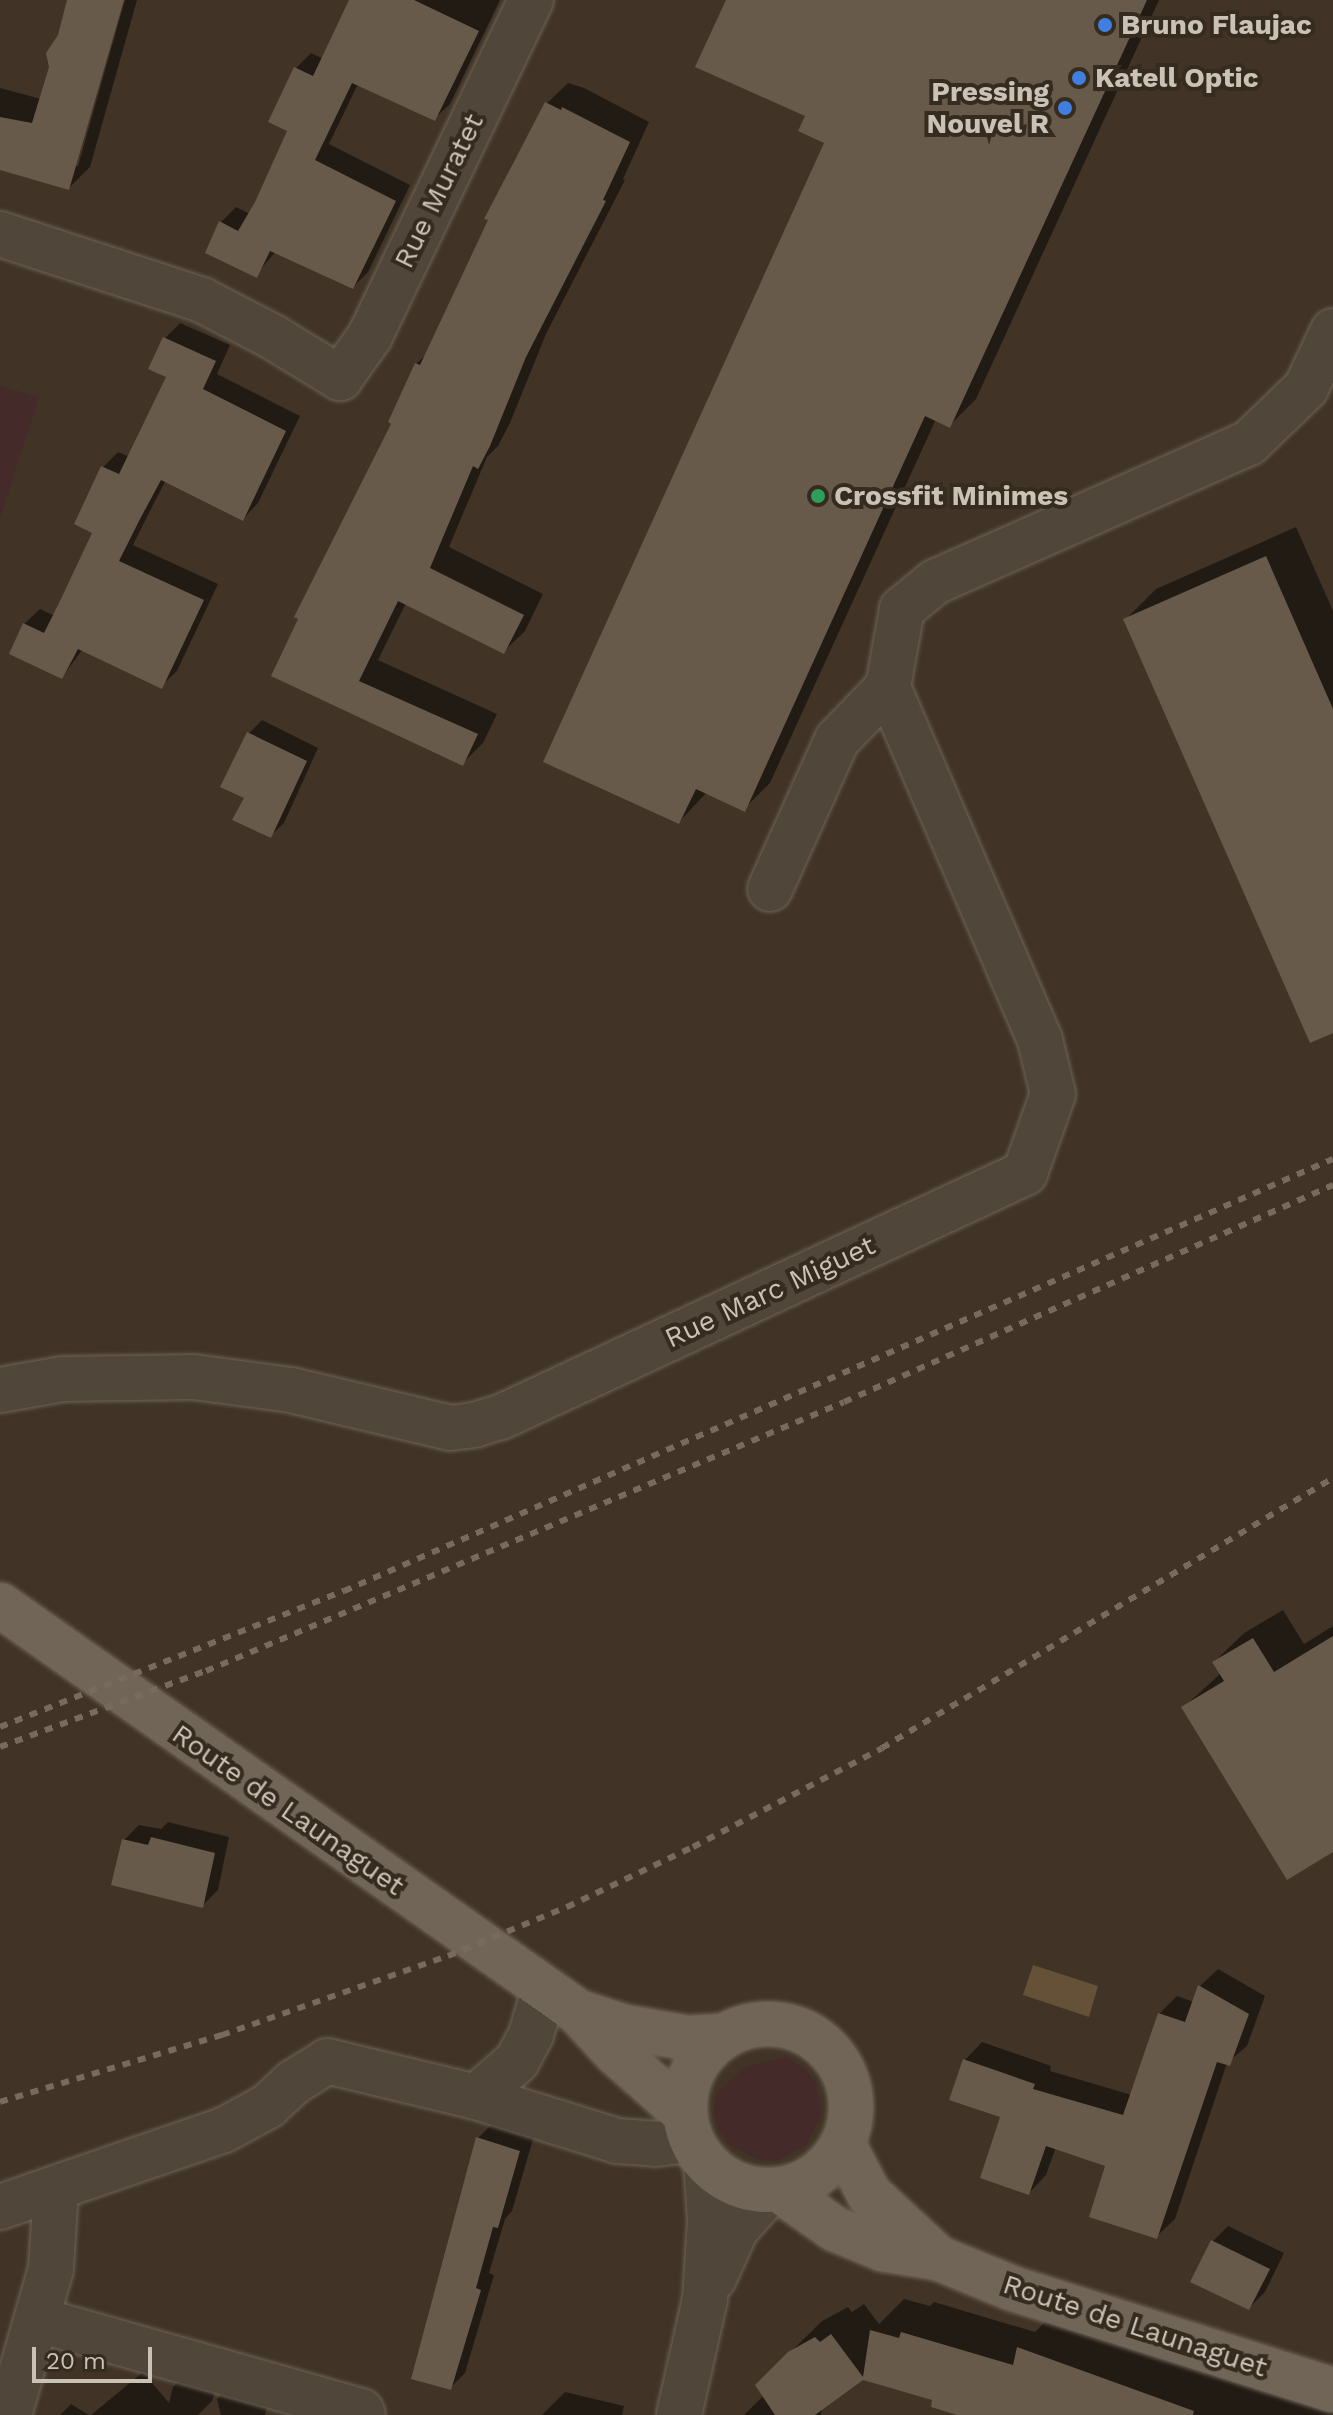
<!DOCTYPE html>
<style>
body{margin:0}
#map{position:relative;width:1333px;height:2415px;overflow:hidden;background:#413426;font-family:"Work Sans",sans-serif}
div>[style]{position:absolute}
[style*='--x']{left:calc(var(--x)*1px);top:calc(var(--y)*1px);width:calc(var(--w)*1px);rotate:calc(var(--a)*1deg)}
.green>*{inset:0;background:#442b2a}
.water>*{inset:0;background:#655138}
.shadow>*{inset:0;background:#0007}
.building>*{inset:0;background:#675a4a}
.roads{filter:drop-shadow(0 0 2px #6e6458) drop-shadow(0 0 2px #6e6458)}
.minor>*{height:44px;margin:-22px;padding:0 22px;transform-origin:22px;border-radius:22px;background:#51463a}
.major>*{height:44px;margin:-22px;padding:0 22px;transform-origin:22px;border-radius:22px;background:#716558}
.major>.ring{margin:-22px;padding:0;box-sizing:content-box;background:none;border:44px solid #716558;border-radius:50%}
.rail>*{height:6px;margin-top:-3px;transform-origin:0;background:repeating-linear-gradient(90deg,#786b5c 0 8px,transparent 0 16px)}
.dots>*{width:22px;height:22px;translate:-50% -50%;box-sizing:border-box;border:4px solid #362b1f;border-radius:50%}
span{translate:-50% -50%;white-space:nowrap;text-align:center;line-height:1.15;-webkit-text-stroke:8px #362b1f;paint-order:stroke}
.poi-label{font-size:28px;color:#cbc2b7;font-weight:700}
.left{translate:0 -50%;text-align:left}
.right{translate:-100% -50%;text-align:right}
.street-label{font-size:28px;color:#cbc2b7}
.scale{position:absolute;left:32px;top:2347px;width:120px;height:36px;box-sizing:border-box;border:4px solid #cbc2b7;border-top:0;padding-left:10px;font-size:24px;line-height:28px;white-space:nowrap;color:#cbc2b7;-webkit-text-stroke:6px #362b1f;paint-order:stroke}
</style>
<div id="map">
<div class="green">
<div style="clip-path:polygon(0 386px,39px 397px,0 518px)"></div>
<div style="clip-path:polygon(786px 2057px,806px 2070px,816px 2083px,821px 2116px,806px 2145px,776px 2161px,759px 2160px,730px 2145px,720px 2132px,714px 2115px,715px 2099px,718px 2091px,745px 2067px)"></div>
</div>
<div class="water">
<div style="clip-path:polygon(1033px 1965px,1098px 1986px,1089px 2017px,1023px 1995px)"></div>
</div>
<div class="shadow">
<div style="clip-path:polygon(69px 0,120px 0,74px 166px,78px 166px,125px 0,137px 0,90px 167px,69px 188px,0 169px,0 88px,41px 99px)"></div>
<div style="clip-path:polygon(351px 0,500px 0,450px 104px,434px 119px,358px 84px,329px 144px,410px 185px,368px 272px,353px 287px,276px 251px,256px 275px,221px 222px,236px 207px,250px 214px,290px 130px,296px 68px,311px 53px,324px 59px)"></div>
<div style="clip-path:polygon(728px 0,1159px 0,976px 399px,950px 425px,936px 419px,770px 783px,744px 809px,707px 792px,679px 822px,826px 142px)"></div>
<div style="clip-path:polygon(568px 83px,584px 88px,649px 122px,623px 179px,625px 180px,546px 334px,510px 423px,498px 446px,487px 457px,449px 547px,543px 594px,525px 631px,504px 651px,406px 603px,378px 660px,497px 714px,483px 743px,462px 764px,274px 675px,394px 423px,416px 364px,429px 352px,467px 270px,514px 161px,547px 103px)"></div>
<div style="clip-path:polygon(180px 323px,230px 345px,217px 374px,300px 416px,258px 503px,243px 519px,166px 480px,154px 503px,133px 545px,218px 584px,177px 671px,161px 686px,83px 649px,62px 677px,24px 624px,40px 609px,55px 616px,95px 532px,103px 467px,118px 452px,130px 457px,169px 376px,165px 338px)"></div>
<div style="clip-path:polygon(1296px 527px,1333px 611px,1333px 1030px,1126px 619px,1156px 589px)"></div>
<div style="clip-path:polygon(262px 720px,318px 748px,284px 823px,271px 835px,246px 797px,249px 733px)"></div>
<div style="clip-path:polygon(1283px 1610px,1304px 1644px,1333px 1626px,1333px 1849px,1184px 1707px,1221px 1673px,1214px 1662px,1244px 1633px)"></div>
<div style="clip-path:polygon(168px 1822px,229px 1837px,218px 1890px,202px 1906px,124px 1840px,139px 1825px,161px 1829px)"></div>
<div style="clip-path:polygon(1218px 1969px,1265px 1996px,1247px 2046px,1227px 2063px,1175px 2219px,1157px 2236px,1108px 2165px,1056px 2147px,1046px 2175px,1029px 2193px,1003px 2116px,965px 2060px,982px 2042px,1051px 2066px,1050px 2071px,1132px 2095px,1159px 2014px,1177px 1996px,1194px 2002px,1200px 1986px)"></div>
<div style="clip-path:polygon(493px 2123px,534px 2136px,512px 2211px,505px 2219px,489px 2273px,494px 2275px,465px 2373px,450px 2388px,478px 2138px)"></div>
<div style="clip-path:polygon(1228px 2226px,1284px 2253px,1265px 2292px,1249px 2308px,1212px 2242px)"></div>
<div style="clip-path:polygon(904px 2299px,930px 2306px,934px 2302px,1035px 2332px,1050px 2317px,1224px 2379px,1333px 2410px,1333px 2415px,964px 2415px,935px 2399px,862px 2377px,823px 2405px,821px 2415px,744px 2415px,764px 2395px,757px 2385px,822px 2321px,848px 2307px,852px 2312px,864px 2304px,879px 2324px)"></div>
<div style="clip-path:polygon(143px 2372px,169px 2403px,173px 2387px,187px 2373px,218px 2381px,212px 2401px,198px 2415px,91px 2415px)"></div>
<div style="clip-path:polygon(231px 2385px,269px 2396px,265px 2415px,221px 2415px,217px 2399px)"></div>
<div style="clip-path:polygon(565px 2392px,624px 2406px,622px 2415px,542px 2415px)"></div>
<div style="clip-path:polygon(71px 2404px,89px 2415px,60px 2415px)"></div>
</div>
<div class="building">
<div style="clip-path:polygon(67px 0,124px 0,69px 190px,0 170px,0 117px,32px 123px,49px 67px,46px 53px,58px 35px)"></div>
<div style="clip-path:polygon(349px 0,414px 0,479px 31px,435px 121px,352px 83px,315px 160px,396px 201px,353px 289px,270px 251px,257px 278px,205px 253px,219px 221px,238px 231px,255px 202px,287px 131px,268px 122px,294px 67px,313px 76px)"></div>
<div style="clip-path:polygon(726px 0,1147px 0,950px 428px,925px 416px,745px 812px,696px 789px,679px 824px,543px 762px,824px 143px,798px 131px,805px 116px,695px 67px)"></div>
<div style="clip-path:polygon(545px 102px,561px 110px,562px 107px,630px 142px,603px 200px,606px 201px,526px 357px,490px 446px,478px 469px,473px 466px,430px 568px,524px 615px,504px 654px,398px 601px,359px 681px,478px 734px,463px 766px,271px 676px,298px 619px,294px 617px,391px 424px,388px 422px,415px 363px,420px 365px,488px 220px,484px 219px)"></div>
<div style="clip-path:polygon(163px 337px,216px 361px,203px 389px,286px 431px,243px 521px,161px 480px,139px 521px,119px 561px,204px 600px,162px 689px,78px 649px,62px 679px,9px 654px,23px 623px,44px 633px,59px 603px,92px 533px,74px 524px,101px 466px,119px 474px,166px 377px,148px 369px)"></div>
<div style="clip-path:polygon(1266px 556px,1333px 709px,1333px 1033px,1310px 1043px,1123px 619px)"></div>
<div style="clip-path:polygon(247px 732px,307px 761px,271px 838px,232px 820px,244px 798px,220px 787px)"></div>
<div style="clip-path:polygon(1333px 1636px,1333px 1852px,1287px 1880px,1181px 1707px,1224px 1681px,1212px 1662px,1253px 1638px,1274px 1672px)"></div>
<div style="clip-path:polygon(151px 1837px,215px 1853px,203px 1908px,111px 1885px,122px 1839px,148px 1845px)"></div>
<div style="clip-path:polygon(1198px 1985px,1249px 2014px,1230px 2066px,1217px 2062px,1157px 2239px,1089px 2217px,1105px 2166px,1046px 2146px,1029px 2195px,980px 2178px,1000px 2117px,949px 2100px,963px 2059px,1035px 2084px,1033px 2089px,1123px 2115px,1158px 2013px,1185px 2022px)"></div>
<div style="clip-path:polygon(476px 2137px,520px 2151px,498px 2228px,493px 2227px,476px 2288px,481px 2290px,451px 2390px,411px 2379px)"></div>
<div style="clip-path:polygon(1211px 2240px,1270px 2269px,1249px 2310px,1190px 2282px)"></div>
<div style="clip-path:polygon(870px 2330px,899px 2338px,901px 2332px,1013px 2365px,1017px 2347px,1194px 2411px,1193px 2415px,957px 2415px,931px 2407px,932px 2400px,863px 2380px,815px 2415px,775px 2415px,755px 2385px,788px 2352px,815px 2337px,820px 2342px,831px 2334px,863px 2377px)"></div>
</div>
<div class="roads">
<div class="minor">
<div style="--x:0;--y:234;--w:213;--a:18.1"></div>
<div style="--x:202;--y:300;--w:80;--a:27.5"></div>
<div style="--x:273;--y:337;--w:79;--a:31.5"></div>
<div style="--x:340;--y:378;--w:52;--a:-54.5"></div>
<div style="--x:370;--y:336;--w:373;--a:-64.4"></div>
<div style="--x:770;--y:889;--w:163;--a:-65.8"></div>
<div style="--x:837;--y:740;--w:74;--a:-46.1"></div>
<div style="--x:888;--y:687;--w:79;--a:-79.8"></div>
<div style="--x:902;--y:609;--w:43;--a:-39.3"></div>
<div style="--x:935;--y:582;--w:343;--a:-23.9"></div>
<div style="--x:1249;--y:443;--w:79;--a:-44"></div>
<div style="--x:1306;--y:388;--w:63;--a:-64.7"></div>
<div style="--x:0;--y:1390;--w:64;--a:-9.9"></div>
<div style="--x:63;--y:1379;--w:131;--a:-0.9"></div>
<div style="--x:194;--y:1377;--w:98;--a:7.6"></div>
<div style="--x:291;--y:1390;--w:163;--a:13.4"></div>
<div style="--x:450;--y:1428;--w:24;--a:-7"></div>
<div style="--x:474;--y:1425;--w:28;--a:-17"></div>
<div style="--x:501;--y:1417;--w:578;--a:-24.97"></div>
<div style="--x:1025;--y:1173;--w:84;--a:-70.5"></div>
<div style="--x:1053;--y:1094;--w:56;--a:-103.5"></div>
<div style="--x:1040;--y:1040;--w:384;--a:-113.3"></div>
<div style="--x:476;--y:2097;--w:55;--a:-41.3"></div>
<div style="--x:517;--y:2061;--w:30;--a:-62"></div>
<div style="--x:531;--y:2035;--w:47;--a:-73.9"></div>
<div style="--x:0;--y:2207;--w:237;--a:-19"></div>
<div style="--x:224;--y:2130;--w:50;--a:-28.6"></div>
<div style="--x:268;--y:2106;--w:35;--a:-43"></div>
<div style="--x:294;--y:2082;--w:39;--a:-32"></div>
<div style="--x:327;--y:2061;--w:153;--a:13.6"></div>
<div style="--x:476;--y:2097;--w:148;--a:17.3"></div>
<div style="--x:617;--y:2141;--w:39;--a:4"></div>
<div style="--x:656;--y:2144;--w:35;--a:-7"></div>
<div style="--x:714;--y:2278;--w:54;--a:-65.8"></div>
<div style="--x:736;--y:2229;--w:52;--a:-48.1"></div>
<div style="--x:39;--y:2320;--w:335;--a:15.8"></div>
<div style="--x:361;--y:2411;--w:4;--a:63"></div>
<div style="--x:9;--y:2415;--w:152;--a:-74"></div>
<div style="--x:51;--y:2269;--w:79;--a:-86.4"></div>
<div style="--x:679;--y:2415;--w:119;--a:-77.4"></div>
<div style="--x:705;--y:2299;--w:79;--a:-86.4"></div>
<div style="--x:710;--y:2220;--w:57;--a:-94"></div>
</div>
<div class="major">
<div style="--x:0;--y:1605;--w:707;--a:35.15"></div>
<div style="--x:578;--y:2012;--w:56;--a:47.2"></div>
<div style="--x:616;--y:2053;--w:91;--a:41.4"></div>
<div style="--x:578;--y:2012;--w:48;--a:18.1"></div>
<div style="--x:624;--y:2027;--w:65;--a:9.8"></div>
<div style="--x:688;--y:2038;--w:35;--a:-3"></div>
<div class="ring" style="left:685px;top:2024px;width:122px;height:122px"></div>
<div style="--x:843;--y:2144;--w:56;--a:62.5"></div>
<div style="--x:869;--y:2194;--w:94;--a:42.8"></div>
<div style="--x:779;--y:2190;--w:68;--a:34.9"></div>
<div style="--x:835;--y:2229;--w:52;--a:22.6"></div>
<div style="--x:883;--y:2249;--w:56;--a:9.3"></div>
<div style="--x:938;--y:2258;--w:79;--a:22.3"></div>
<div style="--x:1011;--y:2288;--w:338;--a:17.6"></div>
</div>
</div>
<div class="rail">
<div style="--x:0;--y:1727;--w:370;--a:-21.6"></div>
<div style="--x:344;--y:1591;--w:1079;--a:-23.6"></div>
<div style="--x:0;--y:1747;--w:220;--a:-20.3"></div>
<div style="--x:206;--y:1671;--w:692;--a:-22.86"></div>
<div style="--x:844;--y:1402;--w:535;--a:-23.93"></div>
<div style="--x:0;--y:2102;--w:232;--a:-16.8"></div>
<div style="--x:222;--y:2035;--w:239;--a:-19.3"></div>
<div style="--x:448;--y:1956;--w:129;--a:-22.4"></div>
<div style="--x:567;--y:1907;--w:140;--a:-25.5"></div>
<div style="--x:693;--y:1847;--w:213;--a:-27.6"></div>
<div style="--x:882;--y:1748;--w:526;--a:-30.91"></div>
</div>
<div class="dots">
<div style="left:1105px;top:25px;background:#3f7fe0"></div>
<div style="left:1079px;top:78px;background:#3f7fe0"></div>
<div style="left:1065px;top:108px;background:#3f7fe0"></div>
<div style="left:818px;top:496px;background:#2e9e5b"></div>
</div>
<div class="poi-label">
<span class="left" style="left:1121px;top:25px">Bruno Flaujac</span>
<span class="left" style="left:1095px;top:78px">Katell Optic</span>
<span class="right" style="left:1049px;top:108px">Pressing<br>Nouvel R</span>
<span class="left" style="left:834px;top:496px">Crossfit Minimes</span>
</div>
<div class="street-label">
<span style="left:439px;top:191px;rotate:-64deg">Rue Muratet</span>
<span style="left:770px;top:1292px;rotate:-25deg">Rue Marc Miguet</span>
<span style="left:288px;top:1810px;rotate:35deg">Route de Launaguet</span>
<span style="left:1135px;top:2326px;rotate:18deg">Route de Launaguet</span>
</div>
<div class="scale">20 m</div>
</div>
